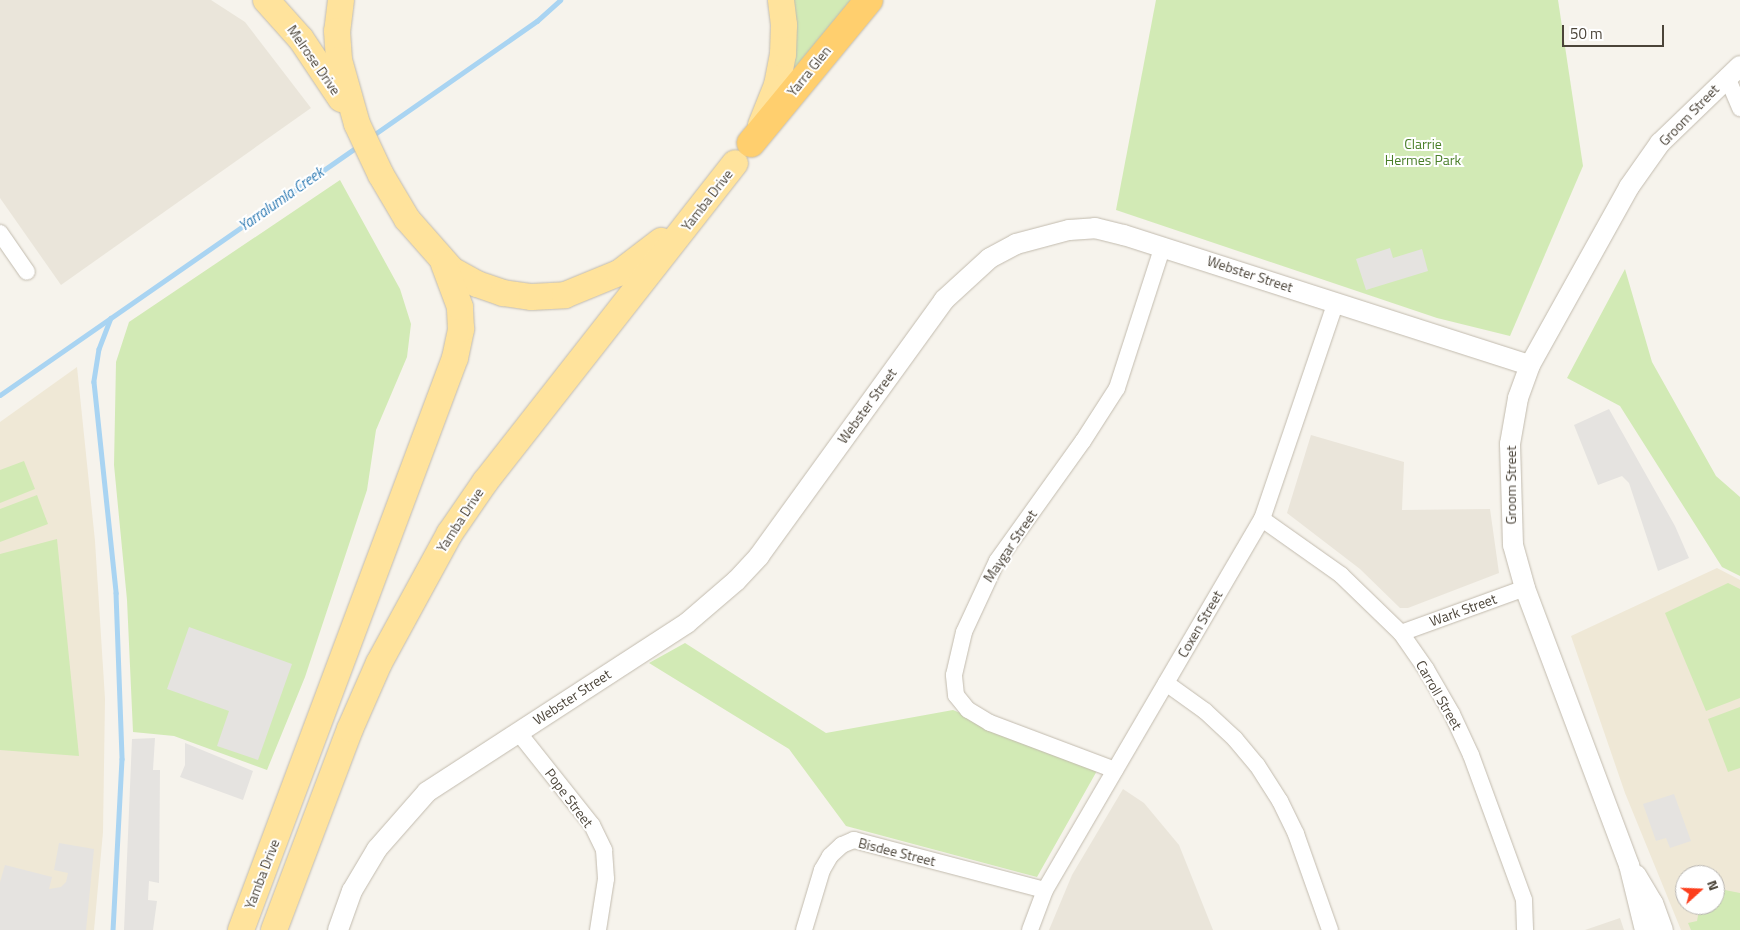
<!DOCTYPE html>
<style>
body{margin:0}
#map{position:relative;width:1740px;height:930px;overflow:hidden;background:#f6f3ec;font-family:"Titillium Web",sans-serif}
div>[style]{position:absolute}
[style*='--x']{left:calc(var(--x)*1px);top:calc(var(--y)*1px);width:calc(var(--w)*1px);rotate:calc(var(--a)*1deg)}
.residential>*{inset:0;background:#eae5da}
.education>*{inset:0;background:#efe8d6}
.green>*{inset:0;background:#d2eab5}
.parking>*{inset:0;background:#e5e3e0}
.stream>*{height:4.5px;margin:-2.25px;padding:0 2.25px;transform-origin:2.25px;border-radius:2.25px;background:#a9d4f2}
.roads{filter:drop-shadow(0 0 1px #c2bbae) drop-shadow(0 0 1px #c2bbae)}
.minor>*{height:16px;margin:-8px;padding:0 8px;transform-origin:8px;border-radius:8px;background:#fff}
.tertiary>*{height:20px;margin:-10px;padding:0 10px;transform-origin:10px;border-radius:10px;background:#fff}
.primary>*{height:26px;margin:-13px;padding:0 13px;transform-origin:13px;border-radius:13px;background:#ffe39c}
.motorway>*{height:28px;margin:-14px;padding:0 14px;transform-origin:14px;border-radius:14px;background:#ffcf6e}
span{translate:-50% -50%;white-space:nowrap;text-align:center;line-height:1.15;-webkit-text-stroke:4px #fff;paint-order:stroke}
.street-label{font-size:14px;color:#4b4439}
.park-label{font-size:14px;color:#4a7f2a}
.water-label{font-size:15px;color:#2e7ab2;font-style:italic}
.north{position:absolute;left:1675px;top:865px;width:50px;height:50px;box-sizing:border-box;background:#fff;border:1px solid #b7b4b0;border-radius:50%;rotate:70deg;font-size:14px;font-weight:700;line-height:20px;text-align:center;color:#4b4439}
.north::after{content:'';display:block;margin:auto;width:18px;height:22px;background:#fc3f1d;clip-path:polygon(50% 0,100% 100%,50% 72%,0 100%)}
.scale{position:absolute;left:1562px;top:25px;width:102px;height:22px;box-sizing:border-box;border:2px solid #4b4439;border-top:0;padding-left:6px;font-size:15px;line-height:18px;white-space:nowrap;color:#4b4439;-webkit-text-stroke:4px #fff;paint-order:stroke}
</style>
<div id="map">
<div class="residential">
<div style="clip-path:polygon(0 0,211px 0,245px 22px,311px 108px,61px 285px,0 198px)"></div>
<div style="clip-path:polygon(1311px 435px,1404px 462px,1402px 510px,1490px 509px,1499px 573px,1408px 608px,1400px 608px,1360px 569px,1287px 513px)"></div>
<div style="clip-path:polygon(1123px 789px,1144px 803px,1179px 845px,1213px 930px,1049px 930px,1072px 875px)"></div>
<div style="clip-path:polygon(1620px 918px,1624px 930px,1585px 930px)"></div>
</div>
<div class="education">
<div style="clip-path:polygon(77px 367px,95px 541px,105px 699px,103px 832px,94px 930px,0 930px,0 422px)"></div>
<div style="clip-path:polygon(evenodd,1717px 568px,1740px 580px,1740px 930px,1681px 930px,1625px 793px,1571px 636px,1717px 568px,1685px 875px,1715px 875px,1715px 905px,1685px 905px,1685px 875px)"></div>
</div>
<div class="green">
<div style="clip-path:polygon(784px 0,857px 0,780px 92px)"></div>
<div style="clip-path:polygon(1156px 0,1558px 0,1583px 166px,1510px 336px,1437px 318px,1116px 210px)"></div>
<div style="clip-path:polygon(340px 180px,400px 289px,411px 324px,407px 357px,376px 430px,367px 490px,305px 677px,267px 770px,174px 736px,133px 732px,127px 600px,114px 465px,116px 362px,129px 322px)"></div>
<div style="clip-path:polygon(1625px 269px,1652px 362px,1716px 476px,1740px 497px,1740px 576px,1722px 567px,1620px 406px,1567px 378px)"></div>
<div style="clip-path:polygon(24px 461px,35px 489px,0 503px,0 470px)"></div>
<div style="clip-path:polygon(37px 495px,48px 524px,0 542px,0 509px)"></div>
<div style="clip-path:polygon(57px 539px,79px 756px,0 750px,0 554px)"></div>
<div style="clip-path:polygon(1728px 583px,1740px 589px,1740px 698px,1706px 711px,1665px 613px)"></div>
<div style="clip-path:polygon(685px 643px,826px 733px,953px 710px,1098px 769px,1037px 877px,846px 826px,789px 749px,649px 663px)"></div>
<div style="clip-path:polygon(1740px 707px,1740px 768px,1728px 772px,1708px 719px)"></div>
<div style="clip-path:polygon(1715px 888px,1740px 893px,1740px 930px,1691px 930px,1688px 923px,1697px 921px,1700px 905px,1715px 905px)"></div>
</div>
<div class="parking">
<div style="clip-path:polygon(1390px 248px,1393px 258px,1422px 249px,1428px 271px,1366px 290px,1356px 259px)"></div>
<div style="clip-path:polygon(1609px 409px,1675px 526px,1689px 558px,1658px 571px,1629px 483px,1622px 476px,1598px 485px,1574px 425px)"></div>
<div style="clip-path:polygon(189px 627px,292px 664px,258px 760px,217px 746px,229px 711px,167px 689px)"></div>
<div style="clip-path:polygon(155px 738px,153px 770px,160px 770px,159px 883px,149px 881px,148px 900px,157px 901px,153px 930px,124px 930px,132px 739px)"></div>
<div style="clip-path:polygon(185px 743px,253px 771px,243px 800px,180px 777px,185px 765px)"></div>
<div style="clip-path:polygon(1674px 794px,1691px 841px,1670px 848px,1666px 838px,1656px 841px,1643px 804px)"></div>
<div style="clip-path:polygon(59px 843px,94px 849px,86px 930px,0 930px,0 882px,5px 865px,52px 877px,49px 889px,61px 887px,66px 882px,68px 873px,54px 870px)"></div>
</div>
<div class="stream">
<div style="--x:372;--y:136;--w:201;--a:-34.9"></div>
<div style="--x:537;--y:21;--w:31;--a:-42"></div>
<div style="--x:111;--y:318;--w:33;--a:111"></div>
<div style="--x:99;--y:349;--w:33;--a:99"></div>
<div style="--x:94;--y:382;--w:212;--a:84"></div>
<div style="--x:116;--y:593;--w:166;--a:87.9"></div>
<div style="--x:122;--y:759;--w:171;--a:93"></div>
<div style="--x:0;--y:395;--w:436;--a:-34.8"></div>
</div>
<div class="roads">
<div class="minor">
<div style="--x:1727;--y:77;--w:34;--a:67"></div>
<div style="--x:0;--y:233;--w:47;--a:55.3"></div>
<div style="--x:1262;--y:519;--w:97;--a:35.3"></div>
<div style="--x:1341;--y:575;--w:83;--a:44"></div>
<div style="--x:1401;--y:633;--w:44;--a:55.2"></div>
<div style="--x:1426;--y:669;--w:52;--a:60"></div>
<div style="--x:1452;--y:714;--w:45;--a:65.1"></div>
<div style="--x:1471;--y:755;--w:154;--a:69.9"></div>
<div style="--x:1524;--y:900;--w:30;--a:88"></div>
<div style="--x:1401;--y:633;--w:132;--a:-19.9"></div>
<div style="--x:1166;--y:683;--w:48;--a:35.7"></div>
<div style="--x:1205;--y:711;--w:41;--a:43"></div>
<div style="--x:1235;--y:739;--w:34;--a:50"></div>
<div style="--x:1257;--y:765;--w:43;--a:57.4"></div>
<div style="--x:1280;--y:801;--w:37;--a:64"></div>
<div style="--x:1296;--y:834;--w:102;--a:70.5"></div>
<div style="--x:518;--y:732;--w:119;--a:51.5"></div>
<div style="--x:592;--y:825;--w:28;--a:64"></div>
<div style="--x:604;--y:850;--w:29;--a:86"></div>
<div style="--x:606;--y:879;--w:52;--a:98.9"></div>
<div style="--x:1115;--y:770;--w:134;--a:-159.4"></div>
<div style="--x:990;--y:723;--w:26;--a:-149"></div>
<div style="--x:968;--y:710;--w:19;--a:-129"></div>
<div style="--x:956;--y:695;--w:20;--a:-96"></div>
<div style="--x:954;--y:675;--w:44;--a:-76.9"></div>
<div style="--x:964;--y:632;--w:78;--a:-65.1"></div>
<div style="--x:997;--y:561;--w:148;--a:-54.4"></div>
<div style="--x:1083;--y:441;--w:63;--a:-57.3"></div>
<div style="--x:1117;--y:388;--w:149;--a:-72.1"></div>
<div style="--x:804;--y:930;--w:63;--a:-73.3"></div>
<div style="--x:822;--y:870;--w:16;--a:-60"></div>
<div style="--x:830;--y:856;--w:16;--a:-43"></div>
<div style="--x:842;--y:845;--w:13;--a:-23"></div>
<div style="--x:854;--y:840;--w:197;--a:14.7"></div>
<div style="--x:1030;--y:930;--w:43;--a:-69.4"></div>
<div style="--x:1045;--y:890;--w:430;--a:-59.7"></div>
<div style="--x:1262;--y:519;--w:229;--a:-71.2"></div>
</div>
<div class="tertiary">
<div style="--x:1636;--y:875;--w:33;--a:59"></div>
<div style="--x:1653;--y:903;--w:29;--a:70"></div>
<div style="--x:338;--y:930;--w:41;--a:-70.3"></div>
<div style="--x:352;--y:891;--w:49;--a:-59.2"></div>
<div style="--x:377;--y:849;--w:76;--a:-48.7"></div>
<div style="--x:427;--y:792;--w:310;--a:-33"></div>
<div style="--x:687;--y:623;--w:65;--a:-40.6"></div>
<div style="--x:736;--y:581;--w:34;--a:-47"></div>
<div style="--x:759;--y:556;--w:316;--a:-54.1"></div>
<div style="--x:944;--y:300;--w:62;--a:-42.4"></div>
<div style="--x:990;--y:258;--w:30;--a:-28"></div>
<div style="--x:1016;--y:244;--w:55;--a:-14.8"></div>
<div style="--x:1069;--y:230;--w:26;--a:-4"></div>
<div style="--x:1095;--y:228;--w:30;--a:14"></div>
<div style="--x:1124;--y:235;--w:426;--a:17.8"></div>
<div style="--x:1645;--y:930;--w:67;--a:-103.8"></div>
<div style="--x:1629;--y:865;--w:296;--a:-110.6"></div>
<div style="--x:1525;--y:588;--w:45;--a:-105.6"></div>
<div style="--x:1513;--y:545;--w:101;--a:-91.7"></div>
<div style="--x:1510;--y:444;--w:47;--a:-80.1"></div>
<div style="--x:1518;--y:398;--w:35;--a:-70"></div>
<div style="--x:1530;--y:365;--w:204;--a:-60.9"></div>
<div style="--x:1629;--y:187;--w:54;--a:-54.8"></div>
<div style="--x:1660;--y:143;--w:111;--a:-43.9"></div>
</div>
<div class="primary">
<div style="--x:266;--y:0;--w:52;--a:48.1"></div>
<div style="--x:301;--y:39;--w:72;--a:56.3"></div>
<div style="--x:341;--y:0;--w:31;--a:97"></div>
<div style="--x:337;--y:31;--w:29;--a:86"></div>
<div style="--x:339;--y:60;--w:66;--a:74.3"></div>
<div style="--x:357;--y:124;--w:56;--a:64.8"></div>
<div style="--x:381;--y:175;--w:51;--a:59.4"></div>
<div style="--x:407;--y:219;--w:68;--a:48.6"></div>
<div style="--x:452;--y:270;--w:29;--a:29"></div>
<div style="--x:477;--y:284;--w:28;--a:19"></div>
<div style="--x:503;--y:293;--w:29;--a:8"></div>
<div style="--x:532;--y:297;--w:33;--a:-3"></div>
<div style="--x:565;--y:295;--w:58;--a:-22.2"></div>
<div style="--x:619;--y:273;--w:53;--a:-37.3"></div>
<div style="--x:761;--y:125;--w:43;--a:-68.2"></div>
<div style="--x:777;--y:85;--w:32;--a:-79"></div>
<div style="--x:783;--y:54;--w:29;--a:-88"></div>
<div style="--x:784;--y:25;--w:25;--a:-97"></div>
<div style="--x:241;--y:930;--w:611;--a:-69.49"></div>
<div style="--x:455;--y:358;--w:30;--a:-78"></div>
<div style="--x:461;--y:329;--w:22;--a:-93"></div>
<div style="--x:460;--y:307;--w:46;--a:-110.4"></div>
<div style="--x:274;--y:930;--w:215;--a:-69.3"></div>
<div style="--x:350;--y:729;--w:72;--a:-66.3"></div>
<div style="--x:379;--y:663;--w:148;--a:-61.4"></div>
<div style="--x:450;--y:533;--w:62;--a:-55.5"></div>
<div style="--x:485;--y:482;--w:405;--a:-51.9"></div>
</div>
<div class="motorway">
<div style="--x:751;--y:143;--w:185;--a:-50.5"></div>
</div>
</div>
<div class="street-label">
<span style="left:314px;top:60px;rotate:55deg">Melrose Drive</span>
<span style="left:809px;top:71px;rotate:-51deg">Yarra Glen</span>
<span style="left:1689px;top:115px;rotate:-46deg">Groom Street</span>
<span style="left:707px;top:200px;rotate:-52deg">Yamba Drive</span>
<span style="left:1250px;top:274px;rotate:18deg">Webster Street</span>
<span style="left:867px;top:406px;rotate:-54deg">Webster Street</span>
<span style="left:1511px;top:485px;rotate:-90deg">Groom Street</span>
<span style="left:460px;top:520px;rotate:-57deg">Yamba Drive</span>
<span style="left:1010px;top:546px;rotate:-56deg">Maygar Street</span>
<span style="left:1463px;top:610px;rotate:-20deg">Wark Street</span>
<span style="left:1200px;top:624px;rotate:-60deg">Coxen Street</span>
<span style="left:1439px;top:695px;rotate:60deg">Carroll Street</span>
<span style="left:572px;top:697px;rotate:-33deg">Webster Street</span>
<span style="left:569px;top:798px;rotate:53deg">Pope Street</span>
<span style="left:897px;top:852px;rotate:14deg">Bisdee Street</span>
<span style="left:262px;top:874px;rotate:-69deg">Yamba Drive</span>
</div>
<div class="park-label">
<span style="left:1423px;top:152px">Clarrie<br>Hermes Park</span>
</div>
<div class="water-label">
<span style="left:281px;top:199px;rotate:-35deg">Yarralumla Creek</span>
</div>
<div class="north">N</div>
<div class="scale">50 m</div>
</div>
